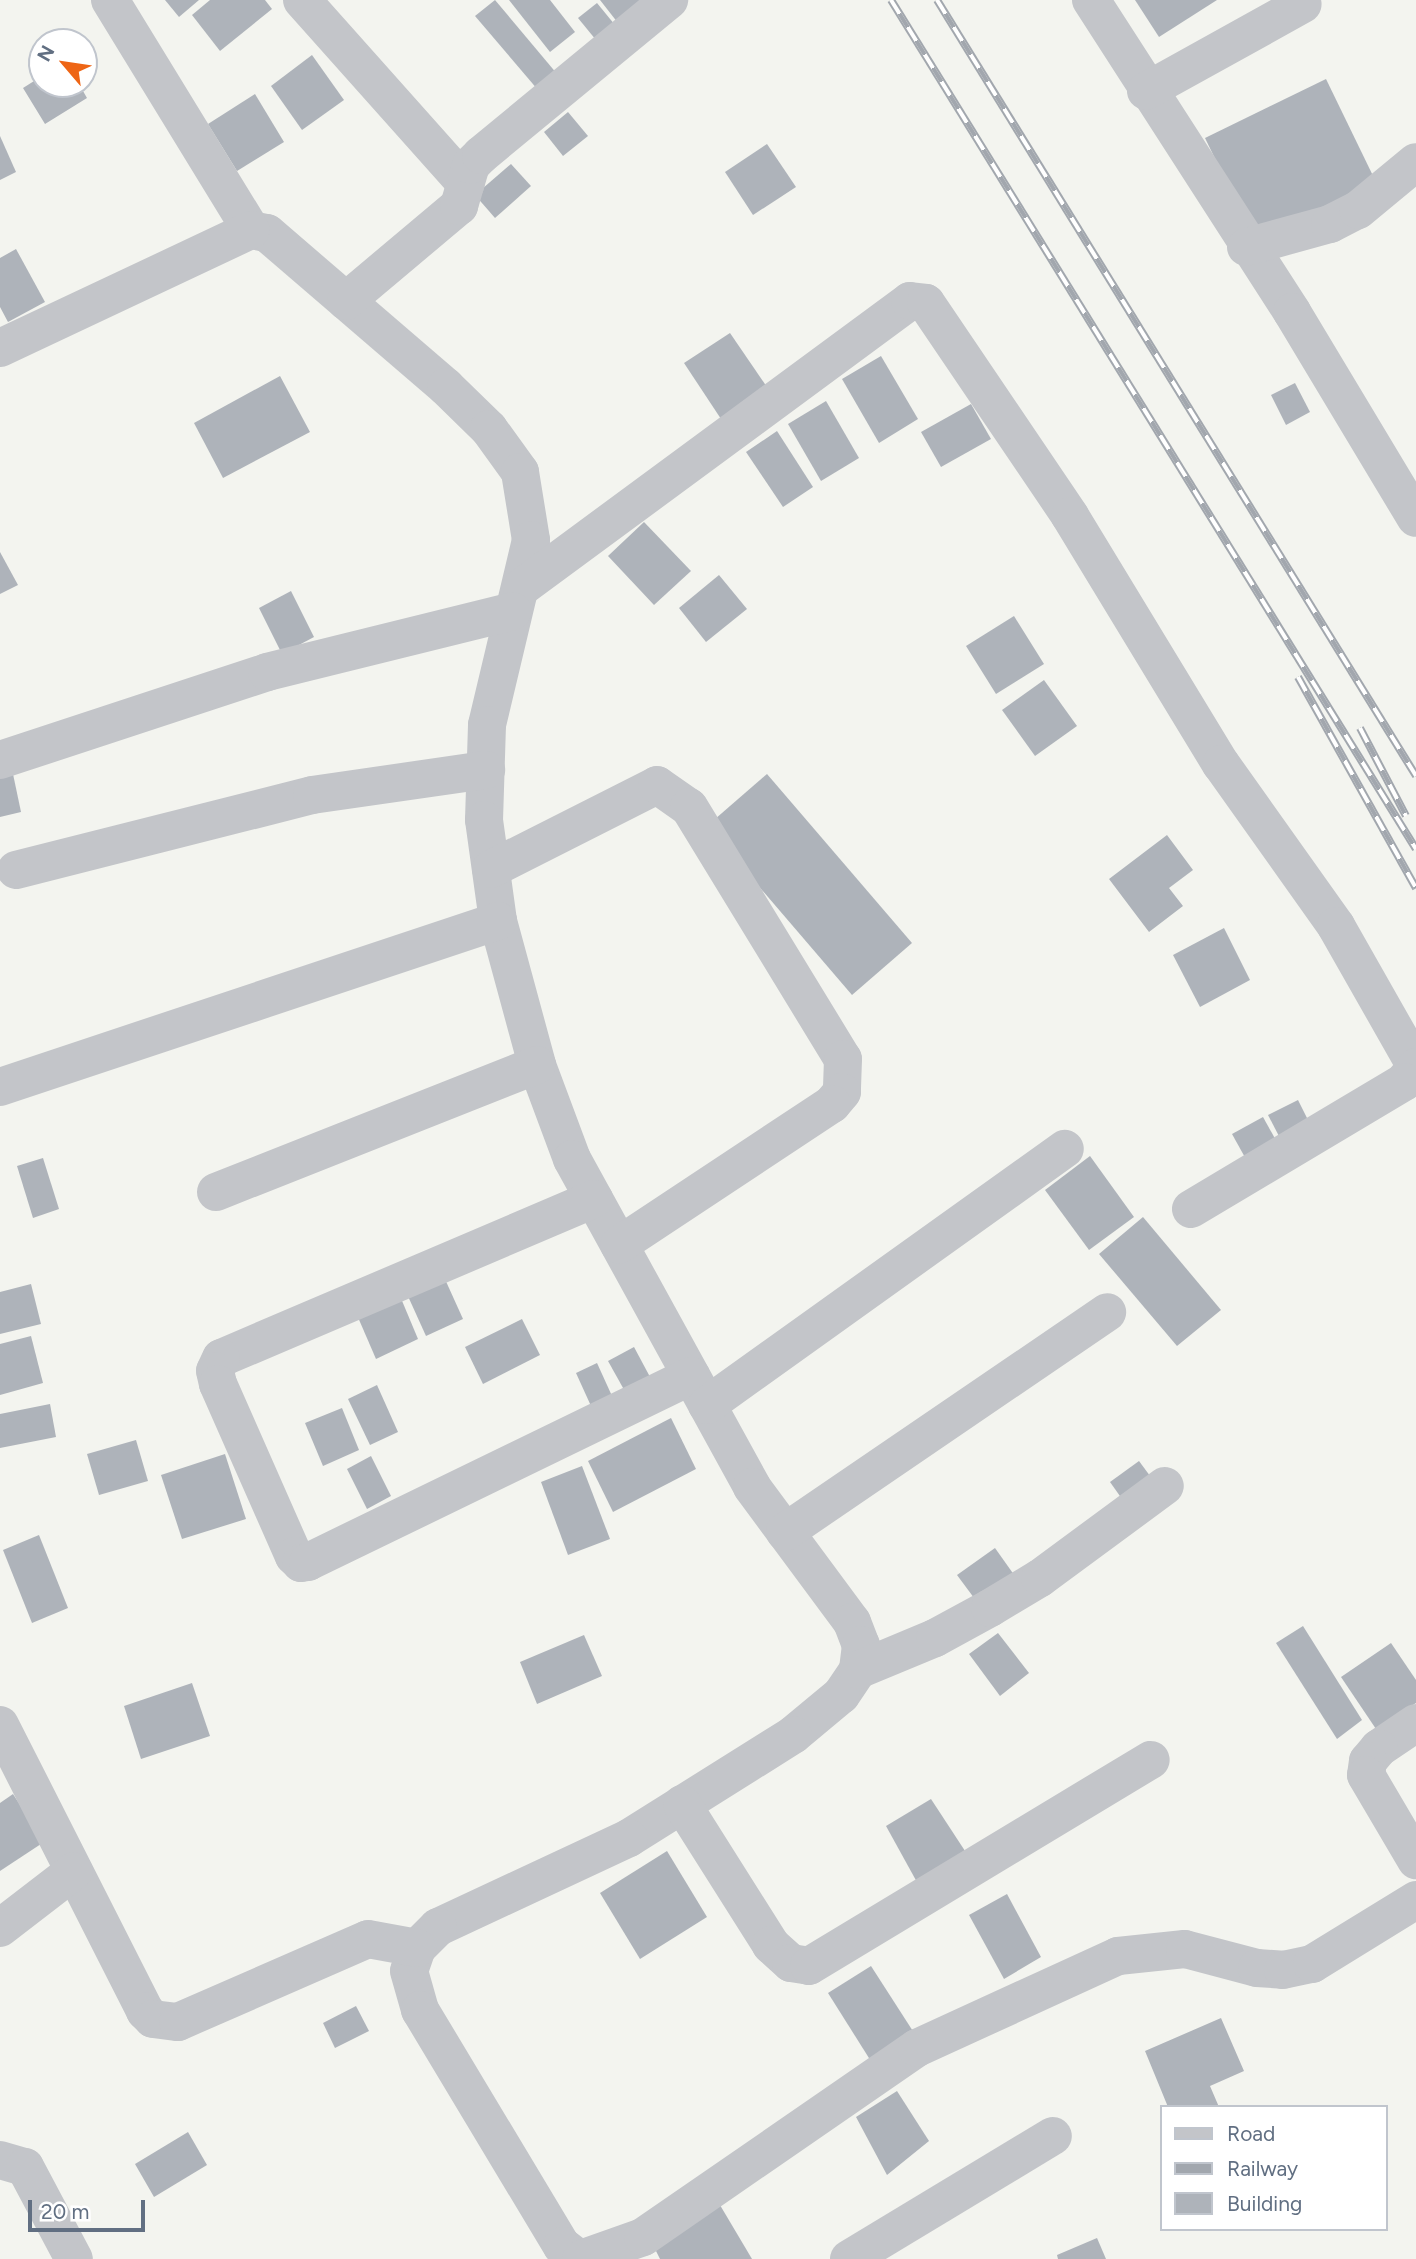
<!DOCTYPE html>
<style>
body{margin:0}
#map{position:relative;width:1416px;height:2259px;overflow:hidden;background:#f3f4ef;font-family:Figtree,sans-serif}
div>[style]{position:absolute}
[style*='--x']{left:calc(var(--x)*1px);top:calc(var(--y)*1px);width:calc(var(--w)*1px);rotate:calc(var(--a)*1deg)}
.building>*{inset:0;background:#aeb3ba}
.minor>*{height:38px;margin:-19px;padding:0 19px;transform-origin:19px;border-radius:19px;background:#c3c5c9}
.rail>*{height:8px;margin-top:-4px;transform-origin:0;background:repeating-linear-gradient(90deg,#fff 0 16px,#a2a7ae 0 32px);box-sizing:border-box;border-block:2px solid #a2a7ae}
span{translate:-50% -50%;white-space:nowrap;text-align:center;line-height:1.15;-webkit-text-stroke:7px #fff;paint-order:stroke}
.legend{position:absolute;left:1160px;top:2105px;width:228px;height:126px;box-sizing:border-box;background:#fff;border:2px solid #c0c5cd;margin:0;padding:9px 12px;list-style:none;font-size:21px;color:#616f82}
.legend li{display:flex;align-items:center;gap:14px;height:35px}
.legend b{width:35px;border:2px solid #c0c5cd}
.north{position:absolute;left:28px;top:28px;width:70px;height:70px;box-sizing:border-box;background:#fff;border:2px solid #c0c5cd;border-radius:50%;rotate:299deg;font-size:19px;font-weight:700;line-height:28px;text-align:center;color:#616f82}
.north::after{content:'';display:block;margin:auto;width:24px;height:32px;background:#ee6515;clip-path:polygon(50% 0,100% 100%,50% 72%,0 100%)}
.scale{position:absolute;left:28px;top:2200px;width:117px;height:32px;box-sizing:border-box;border:4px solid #616f82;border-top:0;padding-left:9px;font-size:21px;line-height:24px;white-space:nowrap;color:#616f82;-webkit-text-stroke:5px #fff;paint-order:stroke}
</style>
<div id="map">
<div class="building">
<div style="clip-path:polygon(165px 0,199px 0,179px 17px)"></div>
<div style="clip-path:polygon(210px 0,265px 0,272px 9px,220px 51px,192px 15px)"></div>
<div style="clip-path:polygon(495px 0,563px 81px,544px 97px,475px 16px)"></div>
<div style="clip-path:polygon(509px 0,550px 0,575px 32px,550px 52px)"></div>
<div style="clip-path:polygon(600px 0,648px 0,625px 32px)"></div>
<div style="clip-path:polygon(1135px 0,1217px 0,1159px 37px)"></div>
<div style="clip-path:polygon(597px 3px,624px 36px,605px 51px,578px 18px)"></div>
<div style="clip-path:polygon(312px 55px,344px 100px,302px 130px,271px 86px)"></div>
<div style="clip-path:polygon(42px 76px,42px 84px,79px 84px,87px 98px,45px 124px,23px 88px)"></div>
<div style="clip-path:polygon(1326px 79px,1376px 182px,1255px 241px,1205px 138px)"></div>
<div style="clip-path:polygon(255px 94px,284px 142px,237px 171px,208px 124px)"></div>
<div style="clip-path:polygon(568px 112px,588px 136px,563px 156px,544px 132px)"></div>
<div style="clip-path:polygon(0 136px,16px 172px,0 180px)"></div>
<div style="clip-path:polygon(767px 144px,796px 187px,753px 215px,725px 172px)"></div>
<div style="clip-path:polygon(511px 164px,531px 186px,495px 218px,475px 195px)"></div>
<div style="clip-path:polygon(16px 249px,45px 302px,8px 322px,0 307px,0 258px)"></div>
<div style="clip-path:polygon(730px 333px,769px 390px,723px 422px,684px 363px)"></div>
<div style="clip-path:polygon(881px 356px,918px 419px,879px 443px,842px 379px)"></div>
<div style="clip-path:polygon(280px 376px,310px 432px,223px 478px,194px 423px)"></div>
<div style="clip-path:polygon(1295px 383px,1310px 412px,1286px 425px,1271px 395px)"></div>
<div style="clip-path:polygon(826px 401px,859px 458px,821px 481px,788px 424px)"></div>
<div style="clip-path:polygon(971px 404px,991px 439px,941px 467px,921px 432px)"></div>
<div style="clip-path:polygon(777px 431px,813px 487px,783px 507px,746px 452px)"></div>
<div style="clip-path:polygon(644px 522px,691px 571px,654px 605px,608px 556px)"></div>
<div style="clip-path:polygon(0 552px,18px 585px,0 594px)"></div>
<div style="clip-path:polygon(719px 575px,747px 609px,706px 642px,679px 608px)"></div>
<div style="clip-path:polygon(291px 591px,314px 637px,282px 654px,259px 608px)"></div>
<div style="clip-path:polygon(1014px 616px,1044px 664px,996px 694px,966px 646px)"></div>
<div style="clip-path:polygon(1044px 680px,1077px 726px,1035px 756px,1002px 710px)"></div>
<div style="clip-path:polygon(13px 774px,21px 812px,0 817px,0 777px)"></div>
<div style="clip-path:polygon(767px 774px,912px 943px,852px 995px,707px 826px)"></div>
<div style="clip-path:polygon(1167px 835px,1193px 870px,1169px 888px,1183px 906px,1149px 932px,1109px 879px)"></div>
<div style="clip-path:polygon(1224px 928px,1250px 980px,1200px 1007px,1173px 955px)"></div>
<div style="clip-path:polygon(1298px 1100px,1311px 1126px,1282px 1142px,1268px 1115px)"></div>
<div style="clip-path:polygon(1263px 1117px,1278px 1144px,1247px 1161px,1232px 1134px)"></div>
<div style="clip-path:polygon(1090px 1156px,1134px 1217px,1089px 1250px,1045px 1190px)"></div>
<div style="clip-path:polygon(43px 1158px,59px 1209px,33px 1218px,17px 1166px)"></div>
<div style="clip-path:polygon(1143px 1217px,1221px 1310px,1177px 1346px,1099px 1254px)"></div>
<div style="clip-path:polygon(444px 1277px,463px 1319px,426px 1336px,407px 1294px)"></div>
<div style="clip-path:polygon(31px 1284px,41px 1324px,0 1334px,0 1292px)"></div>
<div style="clip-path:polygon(400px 1296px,418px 1339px,376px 1359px,357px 1315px)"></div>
<div style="clip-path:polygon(522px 1319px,540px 1355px,483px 1384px,465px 1347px)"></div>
<div style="clip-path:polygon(31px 1336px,43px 1383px,0 1395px,0 1344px)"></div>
<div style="clip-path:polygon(634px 1347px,657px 1390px,632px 1404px,608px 1361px)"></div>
<div style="clip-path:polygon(597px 1363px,617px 1407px,596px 1417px,576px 1373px)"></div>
<div style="clip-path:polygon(377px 1385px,398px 1432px,370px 1445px,348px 1399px)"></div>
<div style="clip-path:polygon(50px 1404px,56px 1437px,0 1448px,0 1414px)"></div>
<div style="clip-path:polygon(342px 1408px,359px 1450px,323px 1466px,305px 1423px)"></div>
<div style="clip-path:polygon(671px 1418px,696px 1469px,613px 1512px,588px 1461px)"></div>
<div style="clip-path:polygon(136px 1440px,148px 1481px,99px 1495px,87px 1454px)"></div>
<div style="clip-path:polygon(225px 1454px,246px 1519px,182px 1539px,161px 1475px)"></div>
<div style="clip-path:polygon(371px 1456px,391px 1496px,367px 1509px,347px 1469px)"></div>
<div style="clip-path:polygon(1139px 1461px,1156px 1484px,1127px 1506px,1110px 1482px)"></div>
<div style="clip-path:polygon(582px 1466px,610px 1539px,568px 1555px,541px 1482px)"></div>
<div style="clip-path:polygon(39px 1535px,68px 1608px,32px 1623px,3px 1550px)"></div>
<div style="clip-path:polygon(995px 1548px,1017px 1579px,980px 1606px,957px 1575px)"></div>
<div style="clip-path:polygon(1303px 1626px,1362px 1720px,1337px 1739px,1276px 1643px)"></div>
<div style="clip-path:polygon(998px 1633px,1029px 1673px,1000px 1696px,969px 1654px)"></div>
<div style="clip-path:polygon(584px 1635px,602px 1676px,537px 1704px,520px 1662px)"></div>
<div style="clip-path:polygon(1391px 1643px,1416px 1680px,1416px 1703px,1376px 1729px,1341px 1677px)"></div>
<div style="clip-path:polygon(192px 1683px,210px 1736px,141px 1759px,124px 1706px)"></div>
<div style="clip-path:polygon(13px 1794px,44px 1842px,0 1871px,0 1803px)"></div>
<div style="clip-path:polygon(931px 1799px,967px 1854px,918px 1884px,886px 1826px)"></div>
<div style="clip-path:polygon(667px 1851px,707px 1917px,640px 1959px,600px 1893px)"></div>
<div style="clip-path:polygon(1007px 1894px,1041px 1957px,1004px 1979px,969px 1915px)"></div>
<div style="clip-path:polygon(871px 1966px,918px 2039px,874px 2066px,828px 1993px)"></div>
<div style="clip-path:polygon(356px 2006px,369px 2031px,335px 2048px,323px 2023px)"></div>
<div style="clip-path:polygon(1221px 2018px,1244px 2071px,1210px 2086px,1219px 2107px,1168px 2107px,1145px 2051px)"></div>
<div style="clip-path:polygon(897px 2091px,929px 2141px,887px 2175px,856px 2117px)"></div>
<div style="clip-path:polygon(188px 2132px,207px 2165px,154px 2197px,135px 2164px)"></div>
<div style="clip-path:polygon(717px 2200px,752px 2259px,660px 2259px,652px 2243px)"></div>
<div style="clip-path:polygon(1097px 2238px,1106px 2259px,1058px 2259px,1057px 2255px)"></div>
</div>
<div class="minor">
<div style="--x:110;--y:0;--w:270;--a:58.5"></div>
<div style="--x:251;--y:230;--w:16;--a:11"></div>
<div style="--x:267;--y:233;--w:236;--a:40.7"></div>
<div style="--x:446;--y:387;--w:60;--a:44.3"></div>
<div style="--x:489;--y:429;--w:53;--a:54.2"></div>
<div style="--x:520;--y:472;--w:69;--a:80.8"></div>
<div style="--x:531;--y:540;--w:190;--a:103.4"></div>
<div style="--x:487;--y:725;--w:95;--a:91.8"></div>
<div style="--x:484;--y:820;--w:102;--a:82.1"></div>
<div style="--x:498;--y:921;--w:149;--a:74.8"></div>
<div style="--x:537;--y:1065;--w:100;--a:69.6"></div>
<div style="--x:572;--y:1159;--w:374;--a:61.2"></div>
<div style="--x:752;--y:1487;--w:168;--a:53.5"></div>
<div style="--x:852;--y:1622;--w:25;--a:69"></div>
<div style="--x:861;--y:1645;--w:25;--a:97"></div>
<div style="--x:858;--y:1670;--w:30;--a:124"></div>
<div style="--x:841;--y:1695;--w:62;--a:140.2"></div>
<div style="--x:793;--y:1735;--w:194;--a:147.9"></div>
<div style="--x:629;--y:1838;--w:211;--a:155"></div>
<div style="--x:438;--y:1927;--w:30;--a:135"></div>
<div style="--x:417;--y:1948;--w:24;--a:109"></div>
<div style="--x:409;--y:1971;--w:41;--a:74.2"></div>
<div style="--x:420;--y:2010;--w:275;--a:59"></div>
<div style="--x:562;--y:2246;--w:21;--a:37"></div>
<div style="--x:302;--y:0;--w:246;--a:48.3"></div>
<div style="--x:1091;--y:0;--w:371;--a:57.2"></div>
<div style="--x:1292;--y:312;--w:240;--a:59"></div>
<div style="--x:1146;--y:91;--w:179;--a:-29"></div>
<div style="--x:1246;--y:247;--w:87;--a:-15.3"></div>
<div style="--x:1330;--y:224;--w:31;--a:-27"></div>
<div style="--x:1358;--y:210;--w:75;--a:-39.6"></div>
<div style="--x:346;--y:301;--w:148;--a:-40.1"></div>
<div style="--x:459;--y:206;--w:43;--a:-73.7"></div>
<div style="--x:471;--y:165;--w:14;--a:-45"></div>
<div style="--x:481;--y:155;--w:244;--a:-39.5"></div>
<div style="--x:0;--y:348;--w:277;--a:-25.2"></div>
<div style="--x:522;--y:587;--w:482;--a:-36.4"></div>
<div style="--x:910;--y:301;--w:16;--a:7"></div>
<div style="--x:926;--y:303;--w:257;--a:55.9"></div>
<div style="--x:1070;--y:516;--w:290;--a:58.7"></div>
<div style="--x:1221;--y:764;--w:199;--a:54.6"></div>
<div style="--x:1336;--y:926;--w:162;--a:60.4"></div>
<div style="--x:1416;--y:1067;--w:19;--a:129"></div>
<div style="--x:1404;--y:1082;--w:248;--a:149.2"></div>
<div style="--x:0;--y:760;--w:281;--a:-18.2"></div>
<div style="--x:267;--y:672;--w:253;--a:-13.9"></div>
<div style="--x:491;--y:869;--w:186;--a:-26.8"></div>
<div style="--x:657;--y:785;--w:39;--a:35"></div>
<div style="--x:689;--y:807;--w:295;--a:58.6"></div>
<div style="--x:843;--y:1059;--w:33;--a:92"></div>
<div style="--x:842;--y:1092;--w:16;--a:130"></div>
<div style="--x:832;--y:1104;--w:255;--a:146.5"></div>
<div style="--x:16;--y:870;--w:305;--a:-14.2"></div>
<div style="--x:312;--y:795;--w:176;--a:-8.2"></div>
<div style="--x:0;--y:1087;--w:525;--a:-18.43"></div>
<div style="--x:216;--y:1192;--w:345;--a:-21.6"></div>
<div style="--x:594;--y:1199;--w:405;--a:156.9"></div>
<div style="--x:221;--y:1358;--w:14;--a:115"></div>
<div style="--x:215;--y:1371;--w:13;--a:77"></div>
<div style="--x:218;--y:1384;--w:188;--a:66.2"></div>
<div style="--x:294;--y:1556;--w:10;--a:45"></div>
<div style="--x:301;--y:1563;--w:7;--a:-8"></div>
<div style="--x:308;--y:1562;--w:426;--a:-25.9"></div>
<div style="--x:707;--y:1405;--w:440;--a:-35.6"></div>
<div style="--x:785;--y:1532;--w:390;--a:-34.3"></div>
<div style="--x:858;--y:1670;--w:83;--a:-22.6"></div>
<div style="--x:935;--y:1638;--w:63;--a:-28.6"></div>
<div style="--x:990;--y:1608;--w:58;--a:-31"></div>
<div style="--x:1040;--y:1578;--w:155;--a:-36.4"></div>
<div style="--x:1416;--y:1723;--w:45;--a:146"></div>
<div style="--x:1379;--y:1748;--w:17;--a:130"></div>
<div style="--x:1368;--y:1761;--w:14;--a:98"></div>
<div style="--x:1366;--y:1775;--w:99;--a:59.5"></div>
<div style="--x:0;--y:1725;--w:321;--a:63.1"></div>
<div style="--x:145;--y:2011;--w:11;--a:45"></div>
<div style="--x:153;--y:2019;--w:25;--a:7"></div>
<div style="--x:178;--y:2022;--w:207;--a:-23.6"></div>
<div style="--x:368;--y:1939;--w:50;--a:10.4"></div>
<div style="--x:682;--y:1804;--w:167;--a:57.7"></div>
<div style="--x:771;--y:1945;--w:27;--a:42"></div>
<div style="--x:791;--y:1963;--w:18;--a:9"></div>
<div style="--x:809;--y:1966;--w:399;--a:-31.1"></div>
<div style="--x:0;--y:1928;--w:93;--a:-37.6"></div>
<div style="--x:0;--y:2160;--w:26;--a:16"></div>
<div style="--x:25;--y:2167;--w:104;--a:62"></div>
<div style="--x:581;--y:2259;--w:66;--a:-19.5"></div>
<div style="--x:643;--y:2237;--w:333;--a:-34.6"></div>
<div style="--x:917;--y:2048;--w:221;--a:-24.6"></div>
<div style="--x:1118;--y:1956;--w:67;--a:-6"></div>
<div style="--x:1185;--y:1949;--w:74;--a:14.8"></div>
<div style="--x:1257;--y:1968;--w:26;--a:4"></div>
<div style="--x:1283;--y:1970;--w:30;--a:-12"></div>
<div style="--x:1312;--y:1964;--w:122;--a:-31.6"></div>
<div style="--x:849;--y:2259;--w:238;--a:-31.1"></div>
</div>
<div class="rail">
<div style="--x:891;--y:0;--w:998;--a:58.27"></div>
<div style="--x:937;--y:0;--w:912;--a:58.31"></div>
<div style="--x:1298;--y:677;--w:242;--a:60.8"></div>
<div style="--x:1360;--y:728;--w:99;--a:62.4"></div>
</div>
<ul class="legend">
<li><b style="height:9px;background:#c3c5c9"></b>Road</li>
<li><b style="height:9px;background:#a2a7ae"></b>Railway</li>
<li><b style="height:19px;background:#aeb3ba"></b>Building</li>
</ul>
<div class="north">N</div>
<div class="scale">20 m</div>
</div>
